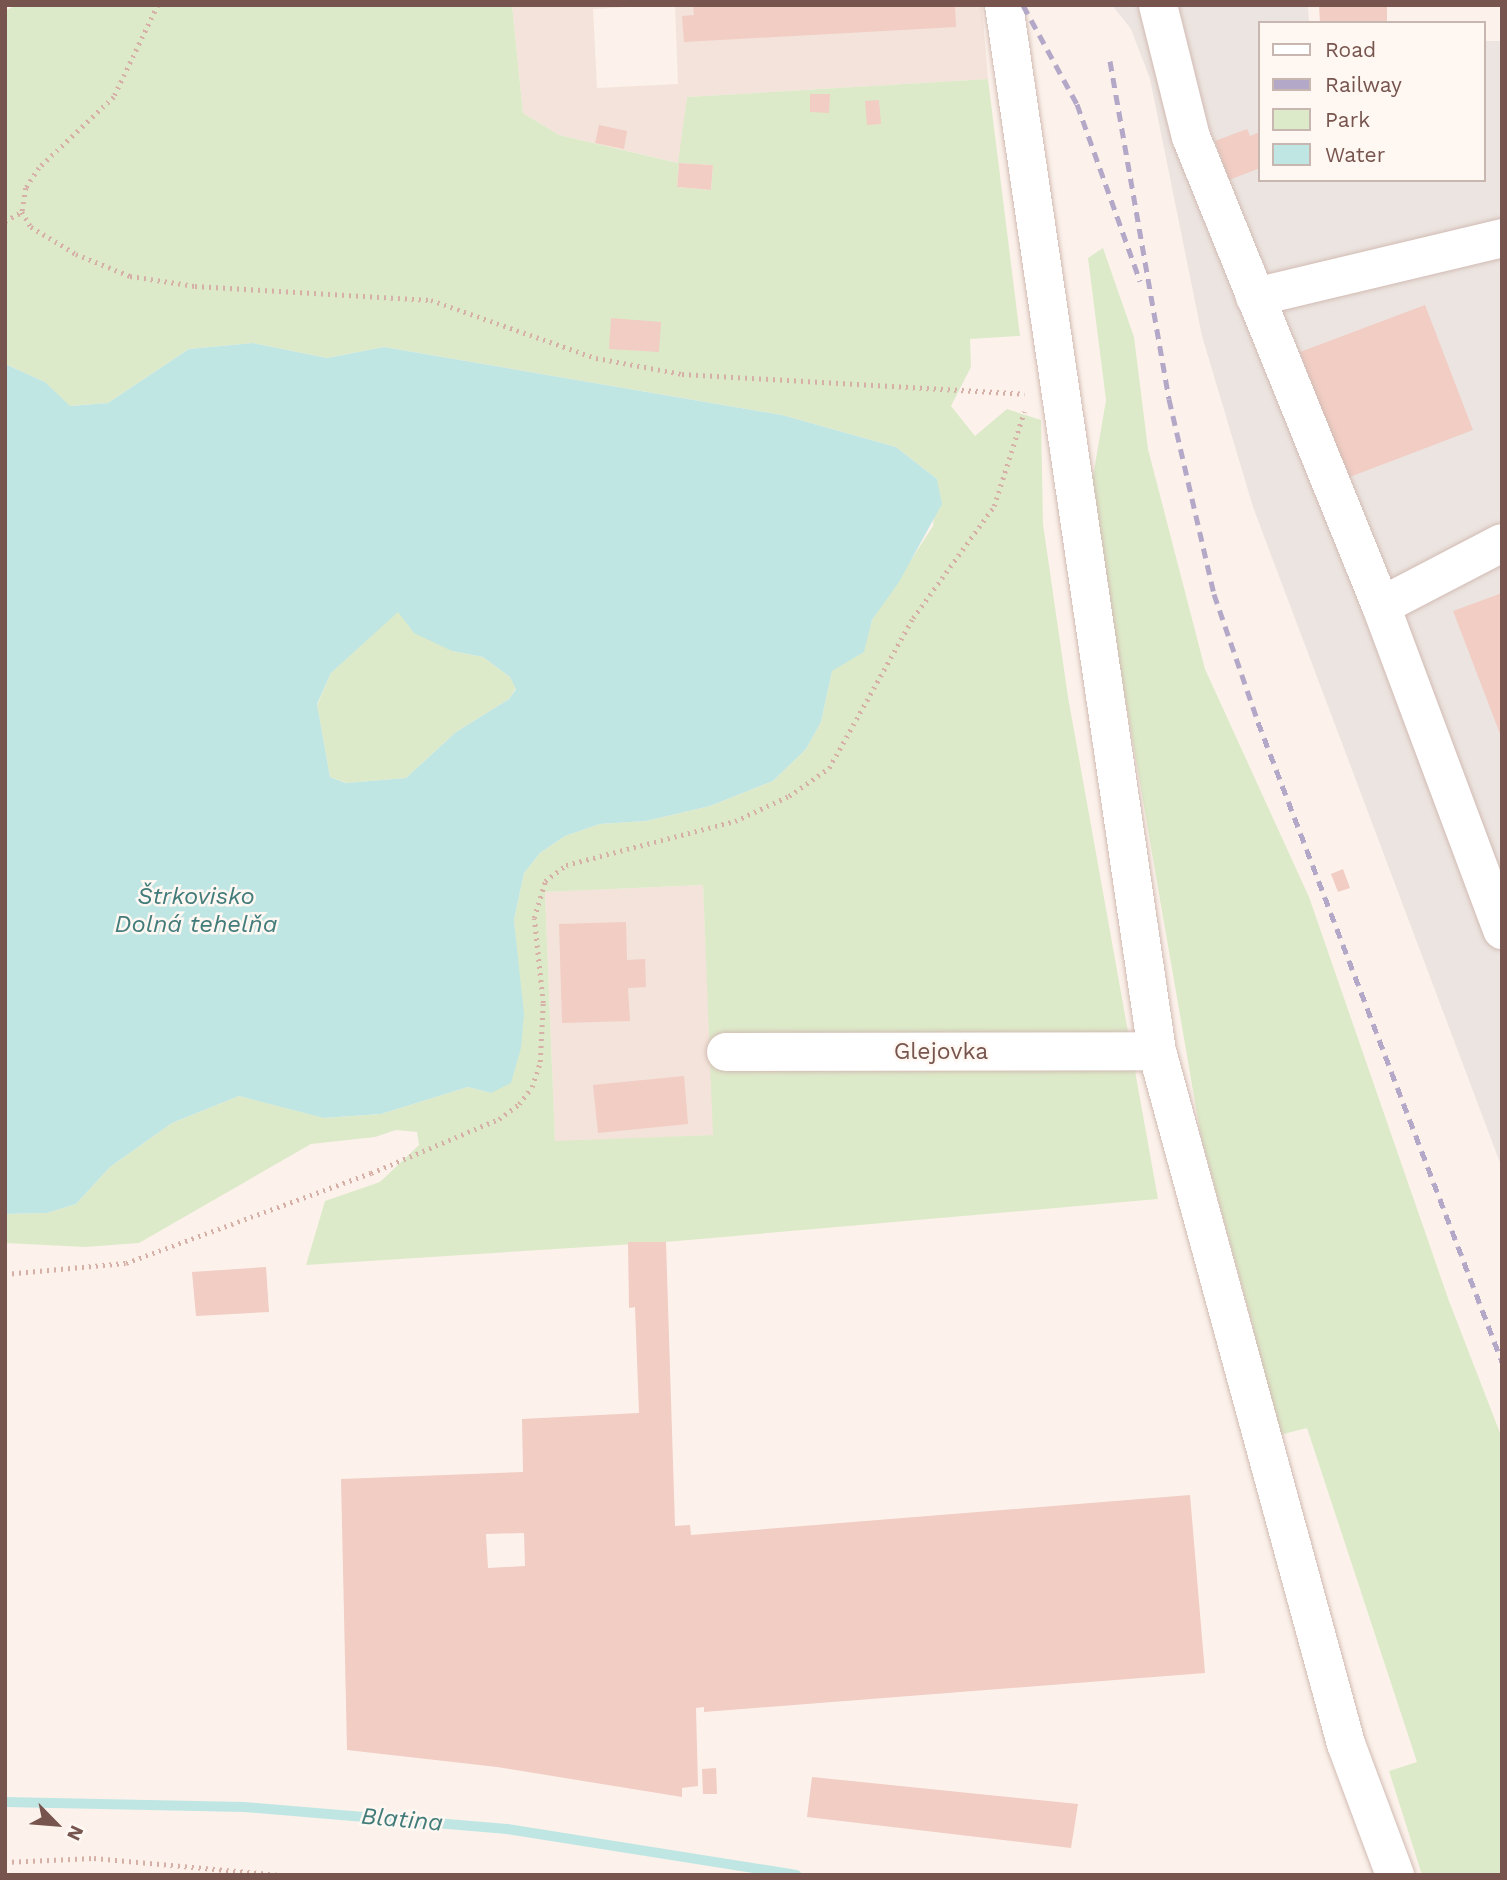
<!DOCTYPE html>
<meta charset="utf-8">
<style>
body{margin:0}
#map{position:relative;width:1507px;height:1880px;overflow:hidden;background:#fcf2eb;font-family:"Work Sans",sans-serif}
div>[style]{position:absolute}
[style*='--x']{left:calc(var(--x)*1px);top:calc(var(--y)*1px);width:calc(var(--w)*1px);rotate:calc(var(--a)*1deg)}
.residential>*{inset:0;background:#f4e3da}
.industrial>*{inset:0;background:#ece4e0}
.green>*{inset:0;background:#ddeac9}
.water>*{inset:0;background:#c0e6e4}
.stream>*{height:10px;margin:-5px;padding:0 5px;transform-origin:5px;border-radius:5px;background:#c0e6e4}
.building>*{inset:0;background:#f1cdc4}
.path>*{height:4.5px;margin-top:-2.25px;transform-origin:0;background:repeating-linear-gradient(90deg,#d6b0a6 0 2px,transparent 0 7px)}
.roads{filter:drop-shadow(0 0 2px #d1bbb3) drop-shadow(0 0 2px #d1bbb3)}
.minor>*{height:38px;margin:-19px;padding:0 19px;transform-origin:19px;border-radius:19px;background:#fff}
.rail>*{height:5px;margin-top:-2.5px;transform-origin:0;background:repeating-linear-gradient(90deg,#b3a8c7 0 10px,transparent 0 17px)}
span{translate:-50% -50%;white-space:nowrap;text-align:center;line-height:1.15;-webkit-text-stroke:5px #fef7f2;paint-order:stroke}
.street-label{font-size:23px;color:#77554e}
.water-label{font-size:24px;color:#427c7a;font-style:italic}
.frame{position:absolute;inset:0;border:7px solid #77554e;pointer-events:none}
.legend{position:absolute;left:1258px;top:21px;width:228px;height:161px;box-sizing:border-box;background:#fef7f2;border:2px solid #c8b6b0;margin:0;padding:9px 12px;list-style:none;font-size:21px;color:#77554e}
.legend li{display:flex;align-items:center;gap:14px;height:35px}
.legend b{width:35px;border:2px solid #c8b6b0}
.north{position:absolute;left:21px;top:1789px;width:70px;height:70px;-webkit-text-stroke:5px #fef7f2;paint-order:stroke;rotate:115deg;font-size:19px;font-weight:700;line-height:28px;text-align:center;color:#77554e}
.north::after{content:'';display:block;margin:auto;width:24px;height:32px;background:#77554e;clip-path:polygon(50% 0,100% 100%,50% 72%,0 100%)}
</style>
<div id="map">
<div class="residential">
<div style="clip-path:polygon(512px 5px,666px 5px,593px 9px,597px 88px,678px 84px,675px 5px,982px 5px,988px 79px,687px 97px,679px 163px,559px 135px,523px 113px)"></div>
<div style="clip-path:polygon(703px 885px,714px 1135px,555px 1142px,545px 892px)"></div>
</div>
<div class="industrial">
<div style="clip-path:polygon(1112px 5px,1308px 5px,1309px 23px,1260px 23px,1260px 180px,1484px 180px,1484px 41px,1502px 41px,1502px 1168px,1253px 507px,1202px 336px,1150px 79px,1131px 29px)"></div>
</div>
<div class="green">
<div style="clip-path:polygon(evenodd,16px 5px,512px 5px,523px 113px,559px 135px,678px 163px,687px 97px,988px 79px,1020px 336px,970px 339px,971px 367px,951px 406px,975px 436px,1007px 409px,1041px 420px,1043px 524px,1068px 697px,1158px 1199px,666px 1242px,306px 1265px,325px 1201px,380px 1182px,419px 1145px,417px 1132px,396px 1130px,375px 1137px,311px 1144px,139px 1243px,85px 1247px,5px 1243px,5px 1214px,47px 1213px,76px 1204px,110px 1167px,172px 1123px,239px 1096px,325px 1118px,381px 1114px,468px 1087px,491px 1093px,517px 966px,514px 920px,524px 873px,540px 853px,565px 836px,600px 824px,646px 821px,710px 806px,773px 781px,806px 749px,821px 722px,832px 670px,863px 652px,872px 620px,933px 526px,937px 479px,896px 447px,782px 415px,384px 347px,327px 358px,253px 343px,189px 349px,108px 403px,69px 406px,45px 382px,5px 364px,5px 11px,16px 5px,679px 163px,713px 165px,711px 190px,677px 187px,679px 163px,16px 5px,703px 885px,713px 1135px,555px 1141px,545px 892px,703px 885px)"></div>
<div style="clip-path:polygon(1103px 248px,1134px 337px,1148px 449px,1205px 669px,1309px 897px,1449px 1301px,1502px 1438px,1502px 1875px,1422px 1875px,1389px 1771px,1417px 1762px,1307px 1428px,1276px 1436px,1252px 1323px,1201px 1137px,1090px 494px,1106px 400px,1088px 258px)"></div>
<div style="clip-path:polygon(398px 611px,452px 651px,483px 657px,510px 677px,516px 688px,509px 699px,456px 732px,406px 778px,347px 783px,330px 777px,317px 705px,331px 673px)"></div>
</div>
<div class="water">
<div style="clip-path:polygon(evenodd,253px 343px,327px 358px,384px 347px,782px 415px,896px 447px,937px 479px,942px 504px,899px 582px,872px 620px,864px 652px,832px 671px,821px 722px,806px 749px,773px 781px,710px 806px,646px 821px,600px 824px,565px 836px,540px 853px,524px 873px,514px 920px,524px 1014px,521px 1048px,511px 1083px,491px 1093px,468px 1087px,381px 1114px,324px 1118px,239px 1096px,172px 1123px,110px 1167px,76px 1204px,47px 1213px,5px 1214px,5px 364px,45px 382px,70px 406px,108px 403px,189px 349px,253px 343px,398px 612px,414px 633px,452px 651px,483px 657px,510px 677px,516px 689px,509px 699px,456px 732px,406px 778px,346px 783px,330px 777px,317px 704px,331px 673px,398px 612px)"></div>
</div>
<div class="stream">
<div style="--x:5;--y:1802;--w:239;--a:1.2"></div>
<div style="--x:244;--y:1807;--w:264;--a:4.8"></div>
<div style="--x:507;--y:1829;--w:293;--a:9"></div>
</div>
<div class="building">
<div style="clip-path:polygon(693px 5px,955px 5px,956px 27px,684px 42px,682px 16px,694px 15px)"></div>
<div style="clip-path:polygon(1319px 5px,1387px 5px,1387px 23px,1320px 23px)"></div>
<div style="clip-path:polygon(810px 94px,830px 94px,829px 113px,810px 112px)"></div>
<div style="clip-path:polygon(879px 100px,881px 124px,867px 125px,865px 101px)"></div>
<div style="clip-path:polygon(599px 125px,627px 131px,624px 149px,595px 143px)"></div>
<div style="clip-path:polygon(1247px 129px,1250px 136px,1260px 132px,1260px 168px,1229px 180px,1215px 141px)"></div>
<div style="clip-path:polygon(679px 163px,713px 165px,711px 190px,677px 187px)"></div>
<div style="clip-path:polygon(1425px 305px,1473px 430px,1347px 478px,1300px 352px)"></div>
<div style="clip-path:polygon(611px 318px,661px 322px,659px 352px,609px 349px)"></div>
<div style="clip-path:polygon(1502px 593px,1502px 739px,1453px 611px)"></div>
<div style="clip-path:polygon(1343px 869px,1350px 888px,1338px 892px,1331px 874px)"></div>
<div style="clip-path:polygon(626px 922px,627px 960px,645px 959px,646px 987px,628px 988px,630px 1021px,562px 1023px,559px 924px)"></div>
<div style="clip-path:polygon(684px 1076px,688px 1124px,598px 1133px,593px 1085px)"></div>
<div style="clip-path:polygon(evenodd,628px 1242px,666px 1242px,675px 1526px,690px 1525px,691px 1535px,1190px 1495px,1205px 1673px,704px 1712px,704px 1707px,696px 1708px,698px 1786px,682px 1788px,682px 1797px,497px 1767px,347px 1750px,341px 1479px,523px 1472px,522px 1419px,639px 1413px,635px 1307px,629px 1308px,628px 1242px,524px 1533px,525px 1566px,488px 1568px,486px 1534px,524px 1533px)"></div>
<div style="clip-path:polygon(266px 1267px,269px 1312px,196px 1316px,192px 1272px)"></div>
<div style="clip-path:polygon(716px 1768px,717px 1794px,703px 1794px,702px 1769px)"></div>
<div style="clip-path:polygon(812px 1777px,1078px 1804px,1071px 1848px,807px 1817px)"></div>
</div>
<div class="path">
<div style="--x:158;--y:5;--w:102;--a:115.6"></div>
<div style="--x:114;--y:97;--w:103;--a:136.6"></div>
<div style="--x:39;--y:168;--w:24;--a:123"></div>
<div style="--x:26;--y:188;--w:24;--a:99"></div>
<div style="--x:22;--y:212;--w:17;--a:59"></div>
<div style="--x:31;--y:227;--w:52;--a:31"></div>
<div style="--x:76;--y:254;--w:58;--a:22.2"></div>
<div style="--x:130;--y:276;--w:66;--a:8.7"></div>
<div style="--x:195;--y:286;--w:236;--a:3.4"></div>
<div style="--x:431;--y:300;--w:175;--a:19.4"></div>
<div style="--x:596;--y:358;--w:87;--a:10.5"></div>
<div style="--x:682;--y:374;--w:343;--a:3.3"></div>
<div style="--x:5;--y:221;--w:19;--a:-28"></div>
<div style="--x:5;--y:1274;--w:121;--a:-5.2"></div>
<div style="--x:126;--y:1263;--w:261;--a:-20.2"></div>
<div style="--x:371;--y:1173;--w:139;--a:-22.9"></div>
<div style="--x:499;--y:1119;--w:25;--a:-37"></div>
<div style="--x:519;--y:1104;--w:21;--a:-53"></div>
<div style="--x:532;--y:1087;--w:26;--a:-72"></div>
<div style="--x:540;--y:1062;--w:59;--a:-87.1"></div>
<div style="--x:543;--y:1003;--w:85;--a:-96"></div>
<div style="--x:534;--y:918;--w:39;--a:-73"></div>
<div style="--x:545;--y:881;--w:26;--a:-37"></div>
<div style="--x:566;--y:865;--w:175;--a:-14.6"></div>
<div style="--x:735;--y:821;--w:60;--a:-24.8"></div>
<div style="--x:789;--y:796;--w:49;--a:-35"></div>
<div style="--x:829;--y:768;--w:172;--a:-60.8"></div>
<div style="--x:913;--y:618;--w:138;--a:-54.1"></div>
<div style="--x:994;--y:506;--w:99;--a:-72.3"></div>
<div style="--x:5;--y:1862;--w:89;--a:-2.6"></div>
<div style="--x:94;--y:1858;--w:189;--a:5.2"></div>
</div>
<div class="roads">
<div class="minor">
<div style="--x:1004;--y:5;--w:1057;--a:81.68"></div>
<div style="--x:1157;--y:1051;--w:718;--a:74.74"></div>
<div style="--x:1346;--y:1744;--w:140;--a:69.5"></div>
<div style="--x:1158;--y:5;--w:136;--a:76"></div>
<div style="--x:1191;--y:137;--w:506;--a:67.95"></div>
<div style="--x:1381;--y:606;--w:346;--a:69.5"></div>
<div style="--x:1255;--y:297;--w:254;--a:-13.4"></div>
<div style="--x:1381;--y:606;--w:136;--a:-27.5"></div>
<div style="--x:726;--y:1052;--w:431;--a:-0.1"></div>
</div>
</div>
<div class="rail">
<div style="--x:1023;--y:5;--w:113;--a:61.4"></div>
<div style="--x:1077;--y:104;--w:188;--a:70.4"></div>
<div style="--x:1110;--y:61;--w:343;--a:80.1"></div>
<div style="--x:1169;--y:399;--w:200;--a:77"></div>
<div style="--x:1214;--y:594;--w:135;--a:71"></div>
<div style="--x:1258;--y:722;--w:685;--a:69.13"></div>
</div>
<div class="street-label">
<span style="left:941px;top:1052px">Glejovka</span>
</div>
<div class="water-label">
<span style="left:196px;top:911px">Štrkovisko<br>Dolná tehelňa</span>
<span style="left:402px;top:1820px;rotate:5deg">Blatina</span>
</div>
<div class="frame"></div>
<ul class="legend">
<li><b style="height:9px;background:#fff"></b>Road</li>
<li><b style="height:9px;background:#b3a8c7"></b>Railway</li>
<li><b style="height:19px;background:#ddeac9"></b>Park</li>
<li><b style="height:19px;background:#c0e6e4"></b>Water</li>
</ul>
<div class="north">N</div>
</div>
